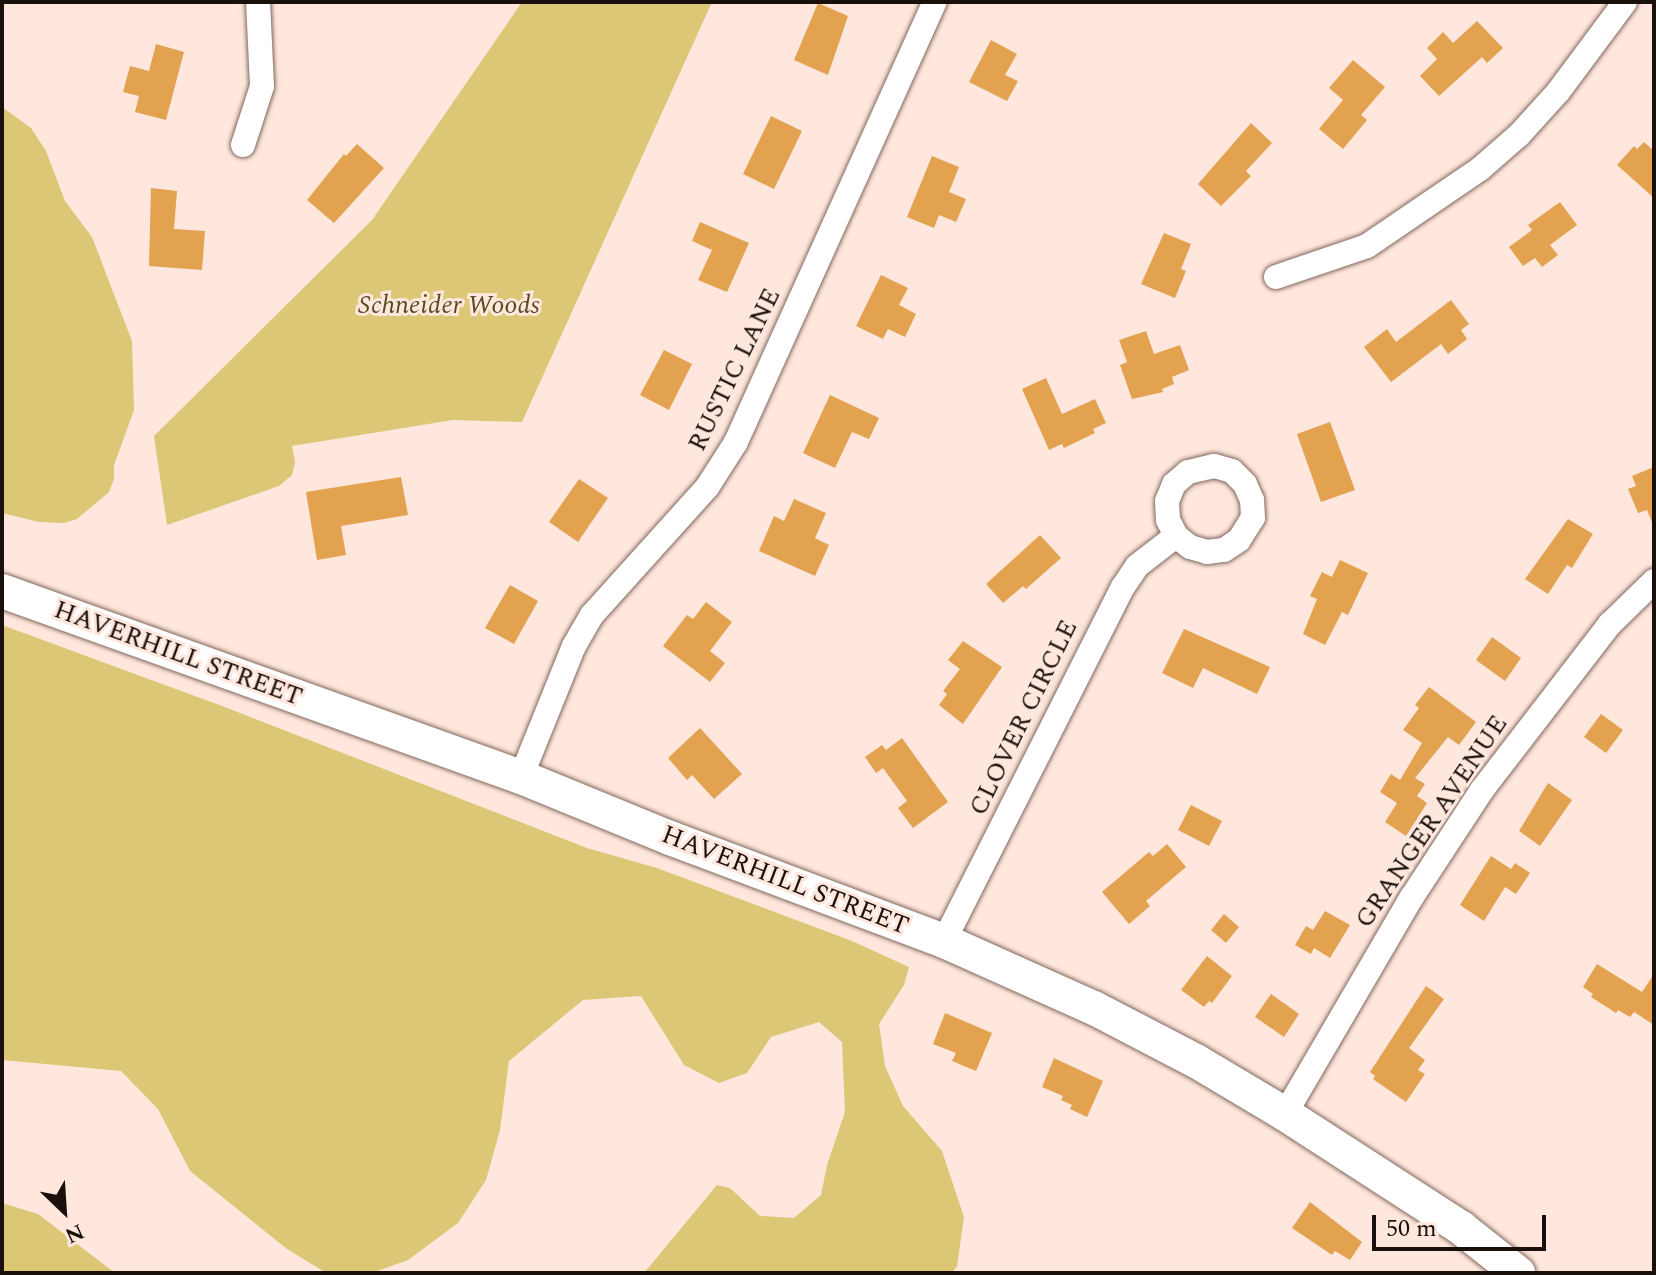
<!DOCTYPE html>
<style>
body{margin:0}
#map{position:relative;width:1656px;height:1275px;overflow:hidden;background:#ffe7dd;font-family:Spectral,serif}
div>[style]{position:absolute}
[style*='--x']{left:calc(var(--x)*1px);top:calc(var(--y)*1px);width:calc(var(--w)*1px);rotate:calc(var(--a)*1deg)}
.green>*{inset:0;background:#dbc775}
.building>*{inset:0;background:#e2a24f}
.roads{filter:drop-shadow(0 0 2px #81685d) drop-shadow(0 0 2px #81685d)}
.street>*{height:24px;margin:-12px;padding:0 12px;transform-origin:12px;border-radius:12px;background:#fff}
.secondary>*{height:34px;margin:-17px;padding:0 17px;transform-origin:17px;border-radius:17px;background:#fff}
span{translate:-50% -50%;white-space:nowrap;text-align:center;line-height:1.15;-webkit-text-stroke:6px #ffe7dd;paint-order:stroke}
.park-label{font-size:26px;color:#564c22;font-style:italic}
.street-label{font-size:26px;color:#19100c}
.frame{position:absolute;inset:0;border:4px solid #19100c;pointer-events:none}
.north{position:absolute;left:24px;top:1171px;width:80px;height:80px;-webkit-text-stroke:6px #ffe7dd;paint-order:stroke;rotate:155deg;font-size:22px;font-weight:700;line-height:32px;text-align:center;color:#19100c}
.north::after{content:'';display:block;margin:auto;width:28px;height:36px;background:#19100c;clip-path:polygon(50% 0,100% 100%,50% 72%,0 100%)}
.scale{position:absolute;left:1372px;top:1215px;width:174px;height:36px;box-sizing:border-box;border:4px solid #19100c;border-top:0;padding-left:10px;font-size:24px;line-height:28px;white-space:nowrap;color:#19100c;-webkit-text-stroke:6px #ffe7dd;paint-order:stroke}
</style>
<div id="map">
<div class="green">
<div style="clip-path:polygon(522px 2px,712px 2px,522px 422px,453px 420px,292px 446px,295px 462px,292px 475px,279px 486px,167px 525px,154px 436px,372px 220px)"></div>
<div style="clip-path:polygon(2px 107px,31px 128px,46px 151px,65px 201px,92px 237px,132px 341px,134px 410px,114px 465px,114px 479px,109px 492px,77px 519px,64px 523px,39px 522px,2px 513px)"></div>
<div style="clip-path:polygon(2px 625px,222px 706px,587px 848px,657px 868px,852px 941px,909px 967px,904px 985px,879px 1024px,885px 1066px,903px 1106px,942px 1151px,964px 1217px,957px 1266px,952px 1273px,644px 1273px,717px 1185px,730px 1188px,760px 1216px,794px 1218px,821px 1195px,827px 1165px,845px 1112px,842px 1042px,819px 1022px,771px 1037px,747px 1073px,719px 1083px,684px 1065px,641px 996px,583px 1000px,509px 1061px,500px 1130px,486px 1180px,458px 1223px,408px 1260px,372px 1273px,323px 1271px,287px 1249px,190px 1171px,158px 1109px,121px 1071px,2px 1060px)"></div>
<div style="clip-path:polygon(2px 1203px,38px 1214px,115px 1273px,2px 1273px)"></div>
</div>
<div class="building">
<div style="clip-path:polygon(818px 3px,848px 16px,828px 75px,794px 60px)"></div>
<div style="clip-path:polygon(1477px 21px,1503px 48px,1487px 63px,1482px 57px,1439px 96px,1420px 76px,1437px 59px,1427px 48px,1443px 32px,1453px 43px)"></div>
<div style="clip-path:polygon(991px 40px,1017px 54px,1005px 75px,1018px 81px,1007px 101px,969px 82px)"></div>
<div style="clip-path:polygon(156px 44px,184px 52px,166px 120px,135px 112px,139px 96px,123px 92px,130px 66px,149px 71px)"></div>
<div style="clip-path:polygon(1353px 60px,1385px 87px,1361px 115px,1367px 120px,1343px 149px,1319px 129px,1343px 100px,1329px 88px)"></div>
<div style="clip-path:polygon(771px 116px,802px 131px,774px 189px,743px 174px)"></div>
<div style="clip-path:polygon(1251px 123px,1272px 143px,1246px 171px,1251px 176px,1221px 206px,1198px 184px)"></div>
<div style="clip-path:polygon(1644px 142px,1654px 151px,1654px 198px,1617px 165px,1634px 146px,1637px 149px)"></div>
<div style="clip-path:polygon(357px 144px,384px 168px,334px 223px,307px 200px,344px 154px,346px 156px)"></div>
<div style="clip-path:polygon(932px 156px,959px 167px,949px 192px,966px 199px,956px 222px,939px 215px,934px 228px,907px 217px)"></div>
<div style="clip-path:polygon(151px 188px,177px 191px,174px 229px,205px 231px,202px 270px,149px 266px)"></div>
<div style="clip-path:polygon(1560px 202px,1577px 225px,1550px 245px,1558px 255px,1542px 267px,1535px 258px,1523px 266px,1509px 247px,1532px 230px,1528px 225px)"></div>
<div style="clip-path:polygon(700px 222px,749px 243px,727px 292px,698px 280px,712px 250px,692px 241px)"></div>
<div style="clip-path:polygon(1164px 233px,1191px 244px,1181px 269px,1186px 271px,1175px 298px,1141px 284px)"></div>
<div style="clip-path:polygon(881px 275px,908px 288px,899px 305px,916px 314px,905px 337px,888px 329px,883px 339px,856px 326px)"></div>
<div style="clip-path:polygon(1451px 300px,1469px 324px,1461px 330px,1467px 339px,1448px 354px,1441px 344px,1391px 382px,1364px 347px,1387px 329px,1396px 342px)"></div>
<div style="clip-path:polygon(1146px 331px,1154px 354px,1180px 345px,1189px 370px,1172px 377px,1174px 384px,1162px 389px,1163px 392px,1132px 399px,1120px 365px,1127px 362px,1119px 340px)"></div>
<div style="clip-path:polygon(664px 350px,692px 364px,669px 410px,640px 395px)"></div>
<div style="clip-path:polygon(1046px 378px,1062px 414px,1095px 399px,1106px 423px,1093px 429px,1095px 433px,1064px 448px,1062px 444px,1049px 450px,1022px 389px)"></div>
<div style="clip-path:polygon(830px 395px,879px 418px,869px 439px,852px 432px,835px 468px,803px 453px)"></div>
<div style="clip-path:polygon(1330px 422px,1355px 490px,1321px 502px,1297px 434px)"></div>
<div style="clip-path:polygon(1654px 467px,1654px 527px,1647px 510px,1638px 513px,1628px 489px,1636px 486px,1632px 476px)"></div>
<div style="clip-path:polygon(401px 477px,408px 515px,341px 526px,346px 555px,317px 560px,306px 492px)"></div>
<div style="clip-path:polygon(579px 479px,608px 498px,578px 542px,549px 522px)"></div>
<div style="clip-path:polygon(794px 499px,826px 513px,815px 538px,829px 545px,815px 576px,759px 551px,774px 516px,784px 521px)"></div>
<div style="clip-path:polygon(1568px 519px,1593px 534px,1572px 568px,1567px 565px,1548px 594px,1525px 579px)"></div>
<div style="clip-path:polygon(1040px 535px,1061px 558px,1026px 589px,1023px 586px,1003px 603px,986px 584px)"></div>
<div style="clip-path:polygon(1340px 560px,1368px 573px,1348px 615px,1342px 612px,1325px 645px,1303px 634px,1317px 599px,1310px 596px,1322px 572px,1332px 577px)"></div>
<div style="clip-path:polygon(510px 585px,538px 601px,514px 644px,485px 628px)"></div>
<div style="clip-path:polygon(706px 602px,732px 622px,710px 651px,725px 663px,710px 682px,663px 646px,687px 615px,693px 619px)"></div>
<div style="clip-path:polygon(1184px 629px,1270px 667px,1257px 694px,1203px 668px,1193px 688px,1162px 673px)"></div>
<div style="clip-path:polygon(1492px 637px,1521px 658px,1505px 681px,1476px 660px)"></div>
<div style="clip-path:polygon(963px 641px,1002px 667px,963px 724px,939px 705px,947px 694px,943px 691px,960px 669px,948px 660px)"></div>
<div style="clip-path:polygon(1429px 687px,1476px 722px,1459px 745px,1448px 737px,1415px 778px,1425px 784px,1417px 796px,1427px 803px,1406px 836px,1385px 822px,1397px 803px,1380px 792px,1391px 774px,1400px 780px,1422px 743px,1403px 730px,1419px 708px,1415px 705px)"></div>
<div style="clip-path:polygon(1601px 714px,1623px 730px,1606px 753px,1584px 737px)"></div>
<div style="clip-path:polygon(700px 728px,742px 774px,714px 799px,692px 775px,687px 780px,668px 758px)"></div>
<div style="clip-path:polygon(902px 738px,948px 802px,913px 828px,898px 808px,907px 801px,883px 768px,876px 773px,865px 757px,882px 745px,886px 750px)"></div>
<div style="clip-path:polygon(1548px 783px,1572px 800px,1540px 846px,1519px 831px)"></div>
<div style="clip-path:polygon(1191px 805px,1222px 821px,1209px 846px,1178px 830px)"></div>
<div style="clip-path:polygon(1167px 844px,1186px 867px,1146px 901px,1150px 906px,1129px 924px,1102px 892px,1149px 852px,1153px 856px)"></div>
<div style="clip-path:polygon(1491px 856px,1511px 869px,1515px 863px,1530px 873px,1516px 894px,1505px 887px,1484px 921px,1460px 905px)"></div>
<div style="clip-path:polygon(1325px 911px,1350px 925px,1330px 958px,1314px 948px,1311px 954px,1295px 945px,1306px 926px,1313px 930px)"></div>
<div style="clip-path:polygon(1224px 914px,1239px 927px,1226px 943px,1211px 930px)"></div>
<div style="clip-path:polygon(1207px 956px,1232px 976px,1212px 1003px,1209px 1001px,1204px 1007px,1181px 990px)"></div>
<div style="clip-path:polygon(1597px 964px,1642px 992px,1654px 974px,1654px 1025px,1634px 1012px,1630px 1017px,1618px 1010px,1616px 1013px,1591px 997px,1593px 994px,1583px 987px)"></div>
<div style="clip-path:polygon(1426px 986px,1444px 999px,1409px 1048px,1425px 1060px,1418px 1070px,1425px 1074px,1406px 1102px,1373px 1079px,1375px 1076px,1370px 1072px)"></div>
<div style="clip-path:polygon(1271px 994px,1299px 1014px,1284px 1037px,1255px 1017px)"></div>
<div style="clip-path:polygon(945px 1013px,992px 1033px,976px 1071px,952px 1061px,956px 1053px,933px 1044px)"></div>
<div style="clip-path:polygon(1054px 1058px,1103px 1081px,1087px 1117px,1070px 1109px,1072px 1105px,1061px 1100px,1063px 1096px,1042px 1087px)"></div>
<div style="clip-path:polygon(1310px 1202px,1362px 1242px,1350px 1260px,1335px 1251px,1332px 1255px,1292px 1228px)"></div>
</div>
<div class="roads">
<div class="street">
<div style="--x:243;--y:145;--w:62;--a:-72.1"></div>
<div style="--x:262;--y:86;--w:84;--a:-92.7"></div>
<div style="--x:1276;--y:277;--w:96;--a:-18.8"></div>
<div style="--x:1367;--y:246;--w:137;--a:-34.3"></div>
<div style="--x:1480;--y:169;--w:52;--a:-41.1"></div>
<div style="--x:1519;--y:135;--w:58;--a:-47.8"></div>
<div style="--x:1558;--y:92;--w:112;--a:-53.3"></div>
<div style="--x:521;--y:777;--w:141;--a:-68"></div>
<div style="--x:574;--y:646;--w:36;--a:-60"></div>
<div style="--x:592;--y:615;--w:173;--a:-48"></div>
<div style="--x:708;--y:486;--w:52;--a:-57.5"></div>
<div style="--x:736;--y:442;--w:483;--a:-65.7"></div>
<div style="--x:944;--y:941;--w:397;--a:-63.2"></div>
<div style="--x:1123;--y:587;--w:25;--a:-56"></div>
<div style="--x:1137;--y:566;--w:49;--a:-37.6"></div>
<div style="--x:1176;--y:536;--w:18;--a:38"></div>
<div style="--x:1190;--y:547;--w:18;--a:16"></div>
<div style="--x:1207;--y:552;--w:17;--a:-7"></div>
<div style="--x:1224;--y:550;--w:18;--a:-34"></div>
<div style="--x:1239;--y:540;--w:26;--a:-58"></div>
<div style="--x:1253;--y:518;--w:18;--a:-93"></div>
<div style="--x:1252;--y:500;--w:17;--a:-114"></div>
<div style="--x:1245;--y:484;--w:18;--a:-135"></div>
<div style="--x:1232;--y:471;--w:19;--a:-164"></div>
<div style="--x:1214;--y:466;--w:27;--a:167"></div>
<div style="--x:1188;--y:472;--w:18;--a:139"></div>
<div style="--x:1174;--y:484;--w:18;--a:112"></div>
<div style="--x:1167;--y:501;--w:19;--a:87"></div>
<div style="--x:1168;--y:520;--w:18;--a:63"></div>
<div style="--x:1285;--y:1114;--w:251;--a:-59.7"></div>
<div style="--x:1412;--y:897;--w:128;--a:-56.8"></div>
<div style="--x:1482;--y:790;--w:210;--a:-52.4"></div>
<div style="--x:1610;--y:624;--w:62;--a:-44.3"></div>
</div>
<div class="secondary">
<div style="--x:2;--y:591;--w:551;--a:19.72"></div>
<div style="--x:521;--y:777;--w:161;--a:22.3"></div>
<div style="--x:670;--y:838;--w:293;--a:20.6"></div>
<div style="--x:944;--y:941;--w:164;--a:24.1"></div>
<div style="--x:1094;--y:1008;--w:115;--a:27.5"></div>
<div style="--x:1196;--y:1061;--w:104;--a:30.8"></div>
<div style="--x:1285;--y:1114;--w:210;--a:32.9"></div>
<div style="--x:1461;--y:1228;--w:73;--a:38.3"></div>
</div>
</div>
<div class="park-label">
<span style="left:449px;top:306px">Schneider Woods</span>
</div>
<div class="street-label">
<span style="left:735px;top:370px;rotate:-64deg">RUSTIC LANE</span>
<span style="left:178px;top:654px;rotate:20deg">HAVERHILL STREET</span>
<span style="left:1024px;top:718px;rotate:-64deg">CLOVER CIRCLE</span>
<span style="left:1432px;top:822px;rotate:-56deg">GRANGER AVENUE</span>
<span style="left:785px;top:881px;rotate:21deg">HAVERHILL STREET</span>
</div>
<div class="frame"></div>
<div class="north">N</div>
<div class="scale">50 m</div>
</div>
